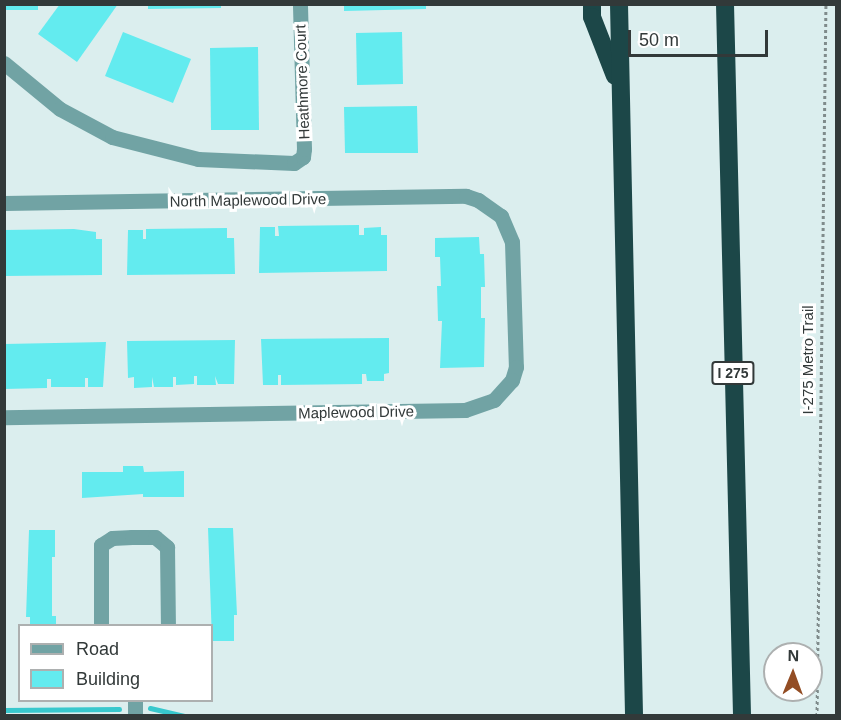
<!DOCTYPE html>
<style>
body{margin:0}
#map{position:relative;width:841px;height:720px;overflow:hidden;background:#dbeeee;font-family:Arial,sans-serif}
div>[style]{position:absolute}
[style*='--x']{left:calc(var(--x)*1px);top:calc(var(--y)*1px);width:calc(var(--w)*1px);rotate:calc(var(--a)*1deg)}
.stream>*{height:5px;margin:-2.5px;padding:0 2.5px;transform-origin:2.5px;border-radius:2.5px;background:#38c8cd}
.building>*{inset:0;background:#63ebef}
.path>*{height:3px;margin-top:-1.5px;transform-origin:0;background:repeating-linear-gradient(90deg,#7f8b8b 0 3px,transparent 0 6px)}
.minor>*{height:15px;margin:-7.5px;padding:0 7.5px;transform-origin:7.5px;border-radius:7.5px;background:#71a3a4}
.highway>*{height:18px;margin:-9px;padding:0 9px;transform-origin:9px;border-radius:9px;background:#1c4748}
span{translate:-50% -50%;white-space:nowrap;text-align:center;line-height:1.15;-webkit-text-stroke:6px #fff;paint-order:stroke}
.shield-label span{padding:2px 4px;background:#fff;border:2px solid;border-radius:4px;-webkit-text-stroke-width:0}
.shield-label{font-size:14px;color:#323939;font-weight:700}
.street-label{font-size:15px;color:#323939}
.frame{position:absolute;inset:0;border:6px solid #323939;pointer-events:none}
.legend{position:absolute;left:18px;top:624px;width:195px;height:78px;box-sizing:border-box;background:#fff;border:2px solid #adb0b0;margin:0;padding:8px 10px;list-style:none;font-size:18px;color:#323939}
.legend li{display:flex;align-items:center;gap:12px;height:30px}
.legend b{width:30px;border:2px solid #adb0b0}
.north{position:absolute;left:763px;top:642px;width:60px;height:60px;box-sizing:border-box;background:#fff;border:2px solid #adb0b0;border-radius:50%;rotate:1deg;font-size:16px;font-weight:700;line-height:24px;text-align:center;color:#323939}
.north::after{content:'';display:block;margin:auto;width:21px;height:27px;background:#934d24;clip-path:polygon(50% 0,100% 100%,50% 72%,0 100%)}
.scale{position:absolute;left:628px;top:30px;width:140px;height:27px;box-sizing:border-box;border:3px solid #323939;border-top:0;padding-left:8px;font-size:18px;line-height:21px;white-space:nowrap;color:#323939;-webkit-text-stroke:4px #fff;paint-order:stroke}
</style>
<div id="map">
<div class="stream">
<div style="--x:150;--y:708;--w:35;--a:13"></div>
<div style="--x:4;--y:710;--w:115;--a:-0.5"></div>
</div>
<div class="building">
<div style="clip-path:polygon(4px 4px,38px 4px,38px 10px,4px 10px)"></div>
<div style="clip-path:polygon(60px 4px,118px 4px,77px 62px,38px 34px)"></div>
<div style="clip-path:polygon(148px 4px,221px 4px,221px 8px,148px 9px)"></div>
<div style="clip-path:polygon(344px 5px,426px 5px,426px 9px,344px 11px)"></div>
<div style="clip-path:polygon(123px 32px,191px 59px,173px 103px,105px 76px)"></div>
<div style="clip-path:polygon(402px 32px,403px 84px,357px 85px,356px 33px)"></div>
<div style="clip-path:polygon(258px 47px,259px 130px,211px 130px,210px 48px)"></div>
<div style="clip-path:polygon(417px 106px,418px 153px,345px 153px,344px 107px)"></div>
<div style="clip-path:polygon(359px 225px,359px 235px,364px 235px,364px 228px,381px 227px,381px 235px,387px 235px,387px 271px,259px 273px,260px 227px,275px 227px,275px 236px,279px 236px,278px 226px)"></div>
<div style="clip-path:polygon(227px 228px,227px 238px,234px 238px,235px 274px,127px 275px,128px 230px,143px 230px,143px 239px,146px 239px,146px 229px)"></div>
<div style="clip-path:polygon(74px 229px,96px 232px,96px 239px,102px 239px,102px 275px,4px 276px,4px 230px)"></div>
<div style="clip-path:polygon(479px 237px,480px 254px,484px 254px,485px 287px,481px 287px,481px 318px,485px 318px,484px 367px,440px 368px,442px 321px,438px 321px,437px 286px,441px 286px,440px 257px,435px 257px,435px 238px)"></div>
<div style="clip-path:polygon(389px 338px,389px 373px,384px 374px,384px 381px,367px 381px,366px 374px,362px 374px,362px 384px,281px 385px,281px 375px,278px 375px,278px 385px,263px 385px,261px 339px)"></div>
<div style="clip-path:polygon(235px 340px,234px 384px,218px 384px,215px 376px,216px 385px,197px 385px,197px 376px,194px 376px,194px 384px,176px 385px,176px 377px,173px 377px,173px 387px,154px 387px,152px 377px,152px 387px,134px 388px,134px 377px,128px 378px,127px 341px)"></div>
<div style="clip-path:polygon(106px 342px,103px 387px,88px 387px,88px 378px,85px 378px,85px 387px,51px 387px,51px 379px,47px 379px,47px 388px,4px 389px,4px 344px)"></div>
<div style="clip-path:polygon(123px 466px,143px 466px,144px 472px,184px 471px,184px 497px,143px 497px,143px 494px,82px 498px,82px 472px,123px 472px)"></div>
<div style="clip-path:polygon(208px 528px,233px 528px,237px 615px,234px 615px,234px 641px,212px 641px)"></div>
<div style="clip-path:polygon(29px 530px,55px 530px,55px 557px,52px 557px,52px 616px,56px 616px,56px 626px,30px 626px,30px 617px,26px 617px)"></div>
</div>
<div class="path">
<div style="--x:817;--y:716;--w:712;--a:-89.28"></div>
</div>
<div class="minor">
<div style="--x:4;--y:63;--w:72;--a:39.4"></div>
<div style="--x:60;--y:109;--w:59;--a:28.3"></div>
<div style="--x:112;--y:137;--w:89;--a:14.3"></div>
<div style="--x:198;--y:159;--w:96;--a:2.4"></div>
<div style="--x:294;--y:163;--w:11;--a:-34"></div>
<div style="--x:303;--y:157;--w:8;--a:-83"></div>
<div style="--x:304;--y:149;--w:145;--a:-91.6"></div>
<div style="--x:4;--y:203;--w:462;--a:-0.9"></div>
<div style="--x:466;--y:196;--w:13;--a:18"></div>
<div style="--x:478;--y:200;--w:28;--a:35"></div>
<div style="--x:501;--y:216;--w:28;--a:67"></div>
<div style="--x:512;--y:242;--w:125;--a:88.2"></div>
<div style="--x:516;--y:367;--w:14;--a:107"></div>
<div style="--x:512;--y:380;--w:27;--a:132"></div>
<div style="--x:494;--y:400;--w:31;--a:161"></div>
<div style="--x:465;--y:410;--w:461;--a:179.1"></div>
<div style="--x:101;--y:626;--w:81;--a:-90"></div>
<div style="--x:101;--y:545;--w:13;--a:-32"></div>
<div style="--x:112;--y:538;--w:20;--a:-3"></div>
<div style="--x:132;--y:537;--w:23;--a:0"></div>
<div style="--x:155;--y:537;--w:16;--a:40"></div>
<div style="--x:167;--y:547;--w:79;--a:89.3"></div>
<div style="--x:135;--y:700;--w:16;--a:90"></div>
</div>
<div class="highway">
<div style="--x:592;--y:4;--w:13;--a:90"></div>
<div style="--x:592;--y:17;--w:63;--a:68.7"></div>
<div style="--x:619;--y:4;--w:712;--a:88.79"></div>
<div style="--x:725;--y:4;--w:712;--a:88.63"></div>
</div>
<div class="shield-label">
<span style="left:733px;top:373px">I 275</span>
</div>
<div class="street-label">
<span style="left:302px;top:82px;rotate:-92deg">Heathmore Court</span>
<span style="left:248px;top:200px;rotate:-1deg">North Maplewood Drive</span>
<span style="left:808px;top:360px;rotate:-90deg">I-275 Metro Trail</span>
<span style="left:356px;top:412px;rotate:-1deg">Maplewood Drive</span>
</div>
<div class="frame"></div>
<ul class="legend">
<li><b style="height:8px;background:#71a3a4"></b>Road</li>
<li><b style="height:16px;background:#63ebef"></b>Building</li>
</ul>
<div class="north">N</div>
<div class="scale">50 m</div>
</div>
